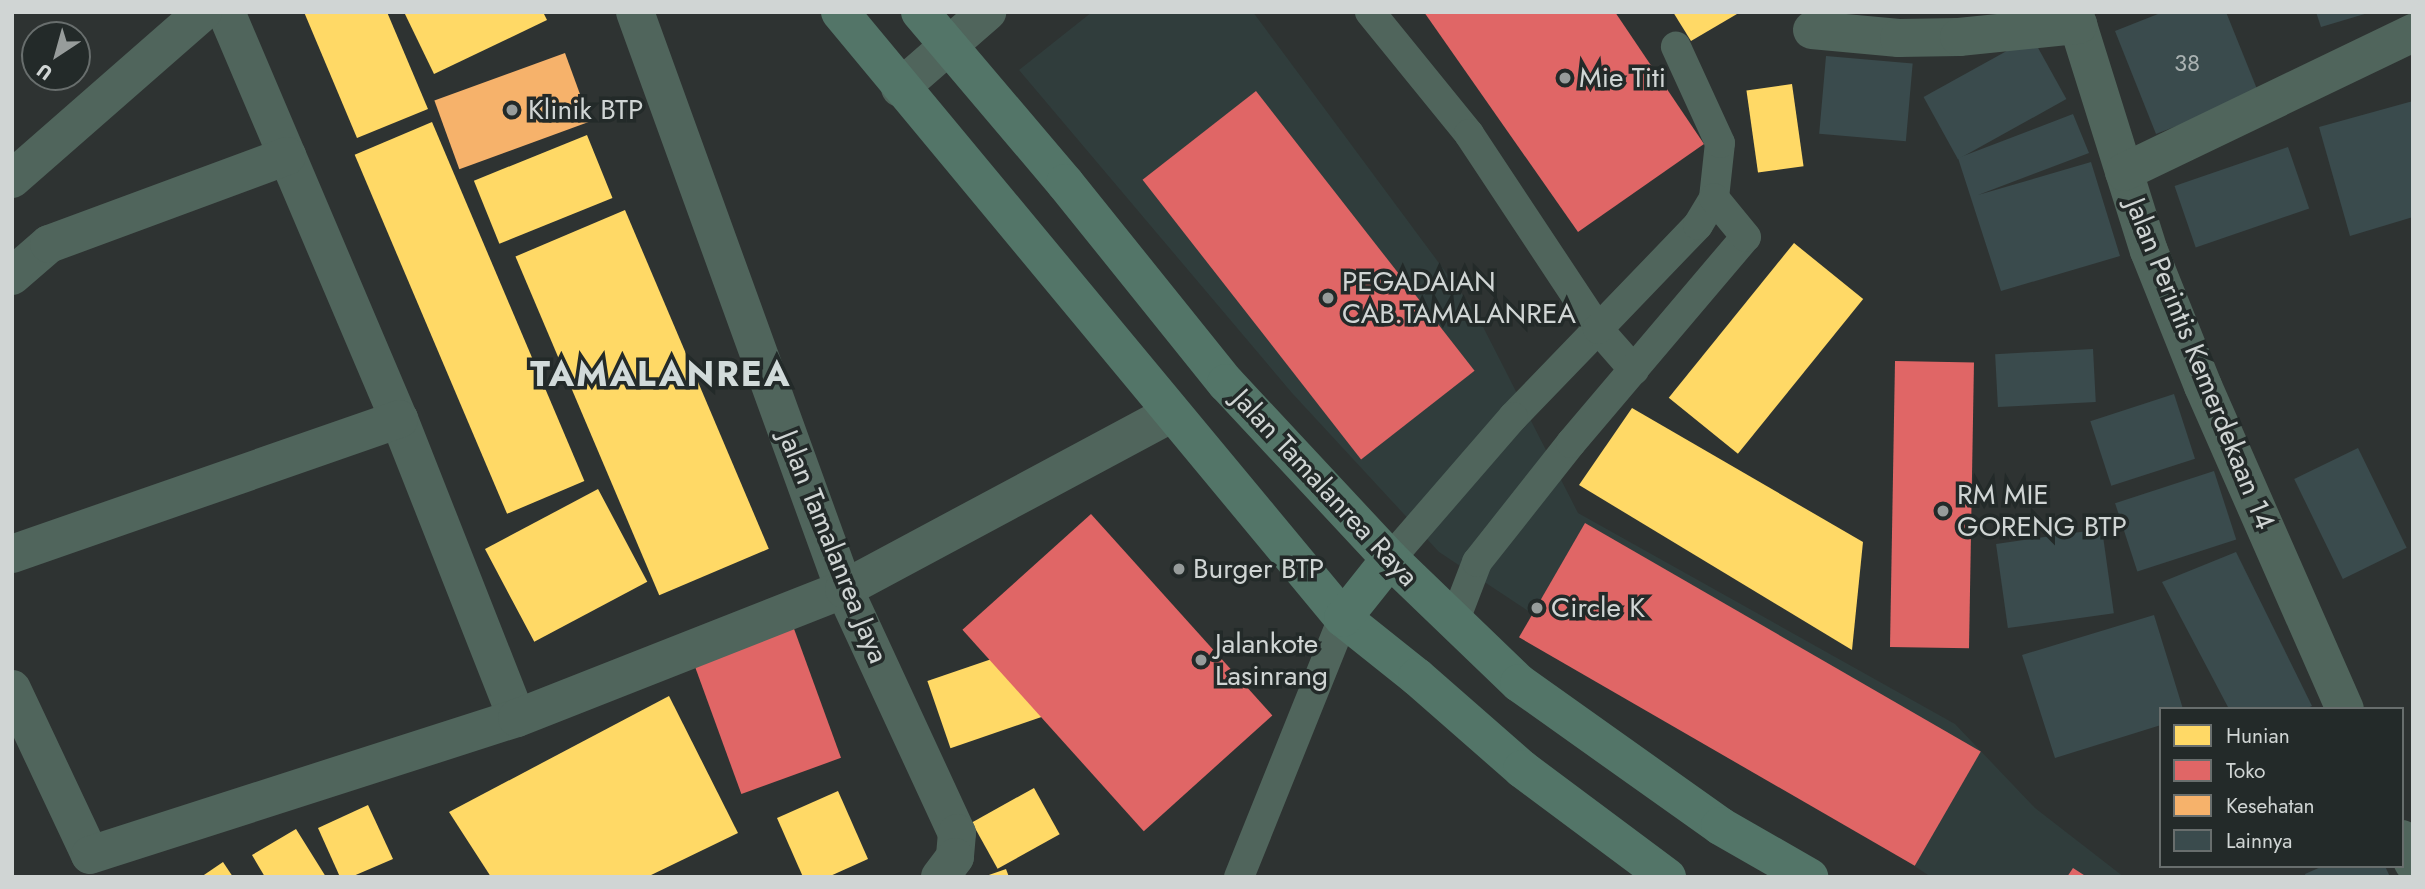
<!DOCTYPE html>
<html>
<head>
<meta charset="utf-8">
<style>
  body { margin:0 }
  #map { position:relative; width:2425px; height:889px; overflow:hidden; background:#2e3332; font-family:Jost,sans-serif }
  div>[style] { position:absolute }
  .built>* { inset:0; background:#303d3c }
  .homes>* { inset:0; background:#ffd966; transform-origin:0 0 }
  .shops>* { inset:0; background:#e06666; transform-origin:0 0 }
  .health>* { inset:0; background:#f6b26b; transform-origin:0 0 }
  .building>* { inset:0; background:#3a4b4d; transform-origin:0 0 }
  .service>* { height:30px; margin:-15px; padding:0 15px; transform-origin:15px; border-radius:15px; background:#50655c }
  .minor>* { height:38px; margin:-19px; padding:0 19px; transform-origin:19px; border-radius:19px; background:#50655c }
  .primary>* { height:38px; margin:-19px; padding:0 19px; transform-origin:19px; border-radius:19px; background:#537568 }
  .dots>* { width:19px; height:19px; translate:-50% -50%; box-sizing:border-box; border:4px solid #232a29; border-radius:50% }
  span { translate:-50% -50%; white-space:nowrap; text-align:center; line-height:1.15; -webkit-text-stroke:7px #232a29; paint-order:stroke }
  .number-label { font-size:24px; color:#aab2b2 }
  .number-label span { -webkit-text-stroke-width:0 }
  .poi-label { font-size:28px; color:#d0d5d4 }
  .left { translate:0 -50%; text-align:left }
  .street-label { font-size:28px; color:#d0d5d4 }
  .district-label { font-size:35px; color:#d2dbda; font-weight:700; letter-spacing:2px }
  .frame { position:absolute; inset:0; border:14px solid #d0d5d4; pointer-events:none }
  .legend { position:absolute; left:2159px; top:707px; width:245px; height:161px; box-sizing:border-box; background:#232a29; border:2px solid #686e6d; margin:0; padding:9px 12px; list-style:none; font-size:21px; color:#d0d5d4 }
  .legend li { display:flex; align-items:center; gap:14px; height:35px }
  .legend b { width:35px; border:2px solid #686e6d }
  .north { position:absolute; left:21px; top:21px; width:70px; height:70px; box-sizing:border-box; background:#232a29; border:2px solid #686e6d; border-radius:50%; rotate:216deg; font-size:19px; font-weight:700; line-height:28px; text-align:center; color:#d0d5d4 }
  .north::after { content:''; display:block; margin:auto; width:24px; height:32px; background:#979c9b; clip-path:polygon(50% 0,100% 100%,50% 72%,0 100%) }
</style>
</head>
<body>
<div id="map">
  <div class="built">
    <i style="clip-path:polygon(1092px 12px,1253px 12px,1476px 313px,1578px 513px,1955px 724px,2035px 808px,2124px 877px,1931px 877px,1439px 552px,1292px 393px,1019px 70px)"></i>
  </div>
  <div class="homes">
    <i style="clip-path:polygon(304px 12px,387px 12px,428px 109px,357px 138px)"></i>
    <i style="clip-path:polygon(404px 12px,543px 12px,547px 20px,434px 74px)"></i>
    <i style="clip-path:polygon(1673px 12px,1735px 12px,1737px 14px,1691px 41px)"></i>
    <i style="left:1792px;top:84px;width:83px;height:46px;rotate:82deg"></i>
    <i style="left:432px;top:122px;width:390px;height:84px;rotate:67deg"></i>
    <i style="left:587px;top:135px;width:68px;height:122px;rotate:68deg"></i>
    <i style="left:625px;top:210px;width:368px;height:119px;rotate:67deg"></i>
    <i style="left:1794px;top:243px;width:89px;height:199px;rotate:39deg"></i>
    <i style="clip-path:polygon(1632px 408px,1863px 542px,1852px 650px,1579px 485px)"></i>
    <i style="left:598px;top:489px;width:105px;height:128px;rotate:62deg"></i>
    <i style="left:1038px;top:643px;width:71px;height:117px;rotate:71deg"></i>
    <i style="clip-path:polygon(669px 696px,738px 833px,647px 877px,491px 877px,449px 812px)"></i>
    <i style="left:1034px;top:788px;width:53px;height:71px;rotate:61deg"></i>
    <i style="clip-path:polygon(838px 791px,868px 859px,828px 877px,803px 877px,777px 818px)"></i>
    <i style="clip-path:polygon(368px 805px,393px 859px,351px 877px,340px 877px,318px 828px)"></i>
    <i style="clip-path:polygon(296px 829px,326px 877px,265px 877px,252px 855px)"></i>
    <i style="clip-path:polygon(223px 862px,233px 877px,201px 877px)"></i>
    <i style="clip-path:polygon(1006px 869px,1009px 877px,986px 877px,986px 876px)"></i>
  </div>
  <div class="shops">
    <i style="clip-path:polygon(1424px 12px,1615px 12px,1704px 144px,1578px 232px)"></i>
    <i style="left:1256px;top:91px;width:355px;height:144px;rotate:52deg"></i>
    <i style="left:1895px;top:361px;width:79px;height:286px;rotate:1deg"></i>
    <i style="left:1091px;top:514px;width:271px;height:173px;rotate:48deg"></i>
    <i style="left:1585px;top:523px;width:457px;height:132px;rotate:30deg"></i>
    <i style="left:789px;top:615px;width:152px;height:106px;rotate:70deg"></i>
    <i style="clip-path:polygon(2073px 868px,2087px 877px,2067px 877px)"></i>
  </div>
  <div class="health">
    <i style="left:565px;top:53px;width:73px;height:139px;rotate:70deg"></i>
  </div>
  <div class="building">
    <i style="clip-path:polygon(2163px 12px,2226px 12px,2259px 94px,2156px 134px,2115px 31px)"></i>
    <i style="clip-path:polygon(2316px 12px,2368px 12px,2368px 13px,2321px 27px)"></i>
    <i style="left:2032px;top:37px;width:71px;height:124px;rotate:61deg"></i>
    <i style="left:1826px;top:56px;width:87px;height:78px;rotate:5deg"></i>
    <i style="clip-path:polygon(2413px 101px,2413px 217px,2350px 236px,2319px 127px)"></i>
    <i style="clip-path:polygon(2073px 114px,2089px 153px,1978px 195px,2091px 162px,2120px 256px,2001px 291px,1958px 158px)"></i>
    <i style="left:2288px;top:147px;width:65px;height:120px;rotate:71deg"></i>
    <i style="left:2093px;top:349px;width:53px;height:98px;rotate:87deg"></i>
    <i style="left:2174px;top:394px;width:68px;height:88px;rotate:72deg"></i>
    <i style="left:2358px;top:448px;width:111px;height:71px;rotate:64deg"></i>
    <i style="left:2214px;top:471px;width:72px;height:104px;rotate:72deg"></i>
    <i style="left:2102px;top:529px;width:85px;height:107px;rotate:82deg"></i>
    <i style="clip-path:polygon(2236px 552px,2312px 706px,2305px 709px,2229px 709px,2162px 582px)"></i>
    <i style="clip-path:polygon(2154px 615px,2183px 709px,2161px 709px,2161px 725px,2055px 758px,2022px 655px)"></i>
    <i style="clip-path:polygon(2323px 866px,2385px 866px,2390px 877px,2306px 877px,2305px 874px)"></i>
  </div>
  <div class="service">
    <i style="left:1370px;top:12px;width:157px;rotate:50.9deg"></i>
    <i style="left:1469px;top:134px;width:234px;rotate:56.5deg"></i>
    <i style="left:1598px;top:329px;width:122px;rotate:134deg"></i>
    <i style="left:1513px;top:417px;width:188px;rotate:130.9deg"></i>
    <i style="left:1634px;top:370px;width:55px;rotate:-131.3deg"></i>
    <i style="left:1598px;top:329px;width:144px;rotate:-46.1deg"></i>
    <i style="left:1698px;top:225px;width:31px;rotate:-59deg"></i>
    <i style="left:1714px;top:198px;width:55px;rotate:-83.8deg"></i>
    <i style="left:1720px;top:143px;width:106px;rotate:-114.6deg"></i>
    <i style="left:1454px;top:622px;width:64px;rotate:-69deg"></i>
    <i style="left:1477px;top:562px;width:152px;rotate:-51.7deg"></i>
    <i style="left:1571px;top:443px;width:270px;rotate:-49.7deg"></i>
    <i style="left:1746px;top:237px;width:50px;rotate:-129.4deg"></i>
    <i style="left:1239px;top:877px;width:279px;rotate:-68.1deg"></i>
  </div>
  <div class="minor">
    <i style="left:226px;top:12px;width:442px;rotate:67deg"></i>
    <i style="left:399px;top:419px;width:321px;rotate:68.5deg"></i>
    <i style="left:635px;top:12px;width:614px;rotate:70.09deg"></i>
    <i style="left:844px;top:589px;width:269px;rotate:65.2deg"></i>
    <i style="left:957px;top:833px;width:24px;rotate:95deg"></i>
    <i style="left:955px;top:857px;width:25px;rotate:127deg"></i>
    <i style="left:2074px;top:12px;width:250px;rotate:72.6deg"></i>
    <i style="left:2149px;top:251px;width:145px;rotate:68.2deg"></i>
    <i style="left:2203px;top:386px;width:353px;rotate:66.3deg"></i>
    <i style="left:1812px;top:30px;width:87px;rotate:5.3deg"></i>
    <i style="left:1899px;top:38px;width:60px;rotate:-1deg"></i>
    <i style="left:1959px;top:37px;width:120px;rotate:-5.8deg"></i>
    <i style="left:900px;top:88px;width:116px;rotate:-41.1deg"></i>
    <i style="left:2124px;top:172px;width:321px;rotate:-25.7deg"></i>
    <i style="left:12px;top:179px;width:254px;rotate:-41.2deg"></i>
    <i style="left:12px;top:276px;width:49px;rotate:-40.9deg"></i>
    <i style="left:49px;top:244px;width:254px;rotate:-20.3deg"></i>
    <i style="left:12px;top:554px;width:410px;rotate:-19.2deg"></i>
    <i style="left:12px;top:689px;width:183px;rotate:64.8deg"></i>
    <i style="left:90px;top:855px;width:448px;rotate:-17.8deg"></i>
    <i style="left:517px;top:718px;width:352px;rotate:-21.5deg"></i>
    <i style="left:844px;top:589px;width:372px;rotate:-28.2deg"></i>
    <i style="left:2402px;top:839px;width:26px;rotate:65deg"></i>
  </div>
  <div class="primary">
    <i style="left:840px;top:12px;width:788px;rotate:50.31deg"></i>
    <i style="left:1343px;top:618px;width:95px;rotate:38.6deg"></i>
    <i style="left:1417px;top:677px;width:140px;rotate:41.2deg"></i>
    <i style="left:1522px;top:769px;width:181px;rotate:36.7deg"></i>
    <i style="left:920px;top:12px;width:224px;rotate:49.7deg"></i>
    <i style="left:1065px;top:183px;width:257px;rotate:51.2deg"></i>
    <i style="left:1226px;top:383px;width:241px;rotate:47deg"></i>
    <i style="left:1390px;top:559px;width:179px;rotate:43.9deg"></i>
    <i style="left:1519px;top:683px;width:247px;rotate:35.4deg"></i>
    <i style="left:1720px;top:826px;width:103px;rotate:29.8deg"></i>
    <i style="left:1343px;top:618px;width:75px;rotate:-51.5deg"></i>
  </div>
  <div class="dots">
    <i style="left:1565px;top:78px;background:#979c9b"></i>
    <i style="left:512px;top:110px;background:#979c9b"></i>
    <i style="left:1328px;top:298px;background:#979c9b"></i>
    <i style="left:1943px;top:511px;background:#979c9b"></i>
    <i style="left:1179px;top:569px;background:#979c9b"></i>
    <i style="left:1537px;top:608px;background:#979c9b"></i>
    <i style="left:1201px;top:660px;background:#979c9b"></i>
  </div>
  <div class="number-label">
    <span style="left:2187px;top:63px">38</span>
  </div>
  <div class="poi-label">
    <span class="left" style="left:1579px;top:78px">Mie Titi</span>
    <span class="left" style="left:528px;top:110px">Klinik BTP</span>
    <span class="left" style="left:1342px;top:298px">PEGADAIAN<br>CAB.TAMALANREA</span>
    <span class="left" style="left:1957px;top:511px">RM MIE<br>GORENG BTP</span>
    <span class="left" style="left:1193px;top:569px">Burger BTP</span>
    <span class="left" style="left:1551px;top:608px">Circle K</span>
    <span class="left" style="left:1215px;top:660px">Jalankote<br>Lasinrang</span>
  </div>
  <div class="street-label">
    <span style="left:2200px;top:364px;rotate:68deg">Jalan Perintis Kemerdekaan 14</span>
    <span style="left:1325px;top:488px;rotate:47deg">Jalan Tamalanrea Raya</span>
    <span style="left:833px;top:547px;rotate:68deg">Jalan Tamalanrea Jaya</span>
  </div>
  <div class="district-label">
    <span style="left:661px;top:374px">TAMALANREA</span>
  </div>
  <div class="frame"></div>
  <ul class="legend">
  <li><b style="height:19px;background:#ffd966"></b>Hunian</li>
  <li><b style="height:19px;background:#e06666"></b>Toko</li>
  <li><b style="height:19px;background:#f6b26b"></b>Kesehatan</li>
  <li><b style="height:19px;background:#3a4b4d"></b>Lainnya</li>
  </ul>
  <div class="north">U</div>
</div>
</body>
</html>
